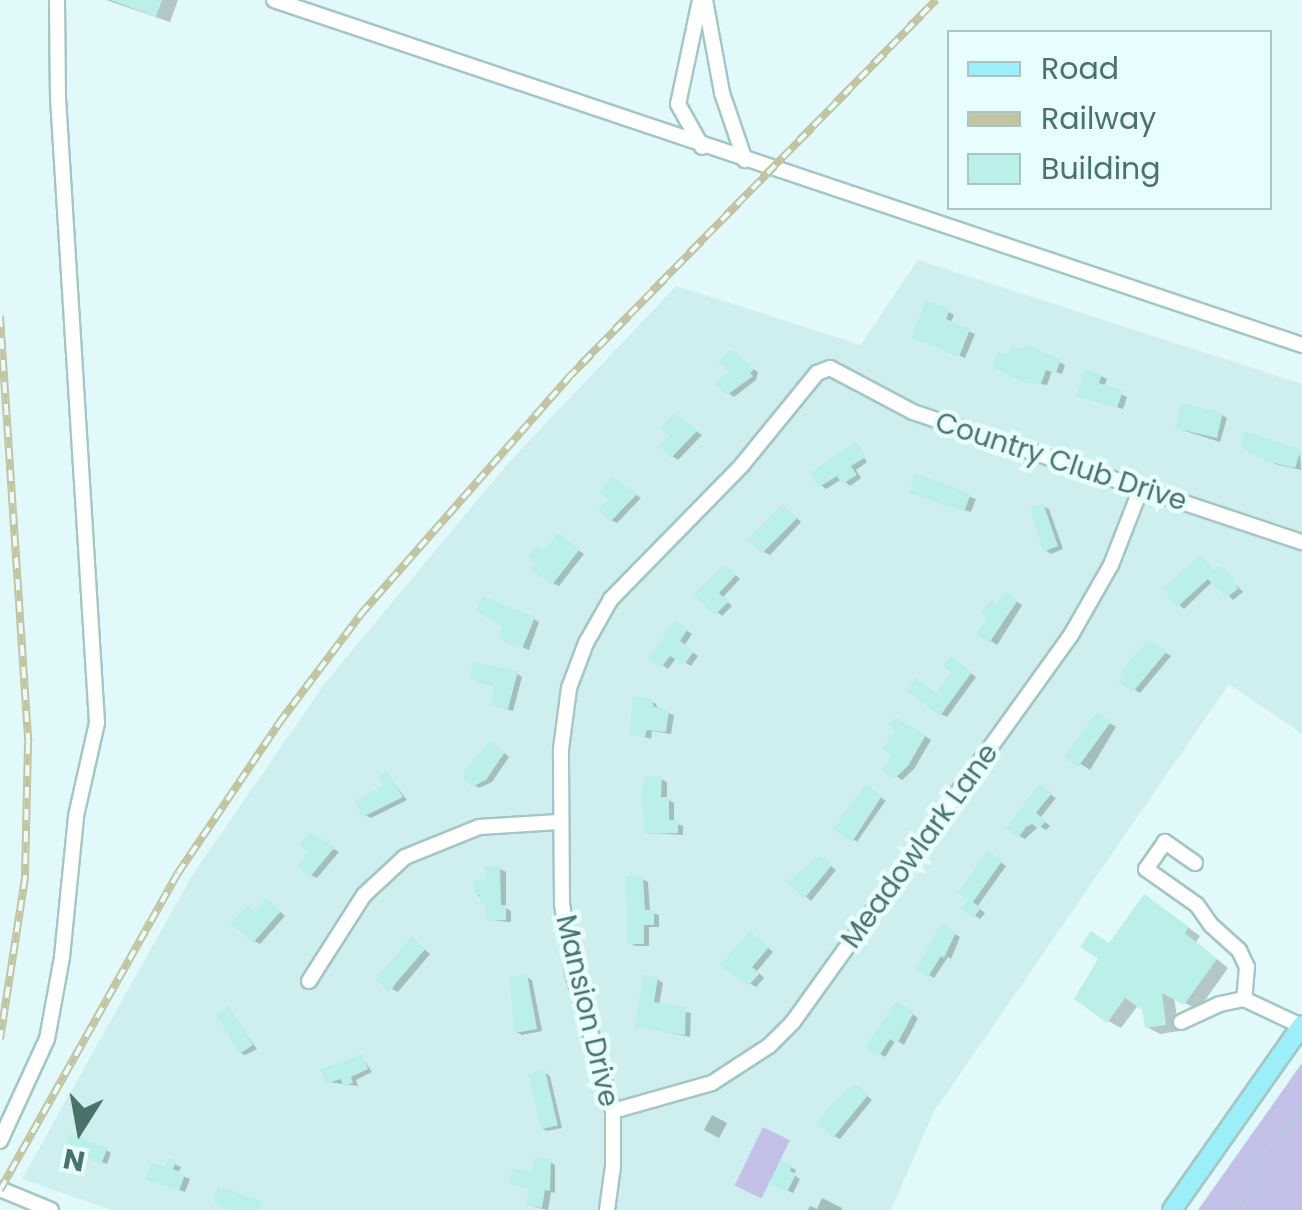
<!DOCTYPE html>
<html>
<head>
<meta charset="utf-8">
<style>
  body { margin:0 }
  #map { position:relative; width:1302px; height:1210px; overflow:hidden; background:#e2f9fb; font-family:Poppins,sans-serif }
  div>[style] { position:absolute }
  .residential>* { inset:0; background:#ceeeef }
  .green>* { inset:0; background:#c4c1e8; transform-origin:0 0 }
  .shadow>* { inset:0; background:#0003; transform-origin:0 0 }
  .building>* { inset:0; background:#baf0e9; transform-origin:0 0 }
  .path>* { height:2.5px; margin-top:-1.25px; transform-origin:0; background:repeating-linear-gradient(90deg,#9ed4cc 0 2.5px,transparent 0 10.5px) }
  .roads { filter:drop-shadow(2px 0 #a4c7c4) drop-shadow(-2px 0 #a4c7c4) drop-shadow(0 2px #a4c7c4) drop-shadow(0 -2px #a4c7c4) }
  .minor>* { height:14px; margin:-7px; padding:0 7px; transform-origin:7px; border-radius:7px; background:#fff }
  .major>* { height:18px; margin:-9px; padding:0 9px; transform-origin:9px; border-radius:9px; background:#9ceff8 }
  .rail>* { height:8px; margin-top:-4px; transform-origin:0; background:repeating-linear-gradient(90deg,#e8fdfe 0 11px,#c3c4a2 0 22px); box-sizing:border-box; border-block:2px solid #c3c4a2 }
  span { translate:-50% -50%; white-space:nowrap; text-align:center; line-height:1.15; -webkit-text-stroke:9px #e8fdfe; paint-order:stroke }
  .street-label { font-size:28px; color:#49726b }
  .legend { position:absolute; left:947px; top:30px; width:325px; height:180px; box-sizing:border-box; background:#e8fdfe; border:2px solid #a8c5c3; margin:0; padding:12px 18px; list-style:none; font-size:30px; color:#49726b }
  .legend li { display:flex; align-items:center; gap:20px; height:50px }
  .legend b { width:50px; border:2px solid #a8c5c3 }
  .north { position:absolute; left:30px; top:1080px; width:100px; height:100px; -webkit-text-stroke:8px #e8fdfe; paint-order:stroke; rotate:191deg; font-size:28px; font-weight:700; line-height:40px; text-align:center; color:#49726b }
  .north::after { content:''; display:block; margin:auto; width:35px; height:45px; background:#49726b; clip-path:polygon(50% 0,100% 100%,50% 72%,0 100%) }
</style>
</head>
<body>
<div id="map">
  <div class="residential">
    <i style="clip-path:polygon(918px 260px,1302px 384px,1302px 734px,1229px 684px,933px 1113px,891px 1210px,112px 1210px,22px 1179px,193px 874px,326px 682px,511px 460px,676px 286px,861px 345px)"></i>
  </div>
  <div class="green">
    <i style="clip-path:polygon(1302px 1063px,1302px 1210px,1198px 1210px)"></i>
    <i style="left:763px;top:1127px;width:30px;height:65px;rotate:26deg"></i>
  </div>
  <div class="shadow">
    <i style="clip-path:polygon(106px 0,178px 0,170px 22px)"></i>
    <i style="clip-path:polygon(949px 312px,954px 315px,950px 324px,975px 334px,965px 358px,919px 339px)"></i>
    <i style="clip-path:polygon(736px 357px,758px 372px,756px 380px,734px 397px,728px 393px)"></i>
    <i style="clip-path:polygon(1060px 362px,1065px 365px,1062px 374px,1052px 371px,1047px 385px,1018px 380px)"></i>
    <i style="clip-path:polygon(1101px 376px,1107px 379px,1104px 387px,1127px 397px,1123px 409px,1085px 398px)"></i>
    <i style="clip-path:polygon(1222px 415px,1227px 418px,1220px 442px,1182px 430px)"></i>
    <i style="clip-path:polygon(674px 416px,702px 435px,678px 460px,672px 456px)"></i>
    <i style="clip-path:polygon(855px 445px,867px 462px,856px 470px,861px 478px,850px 486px,842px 479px,826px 489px,821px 485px)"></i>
    <i style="clip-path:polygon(1249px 449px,1300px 452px,1301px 470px,1275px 464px)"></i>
    <i style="clip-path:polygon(916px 477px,976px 499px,971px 512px,917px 495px)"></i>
    <i style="clip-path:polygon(613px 480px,641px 498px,617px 523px,611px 520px)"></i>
    <i style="clip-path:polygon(1043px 506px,1049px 509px,1063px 549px,1051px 554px,1045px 550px)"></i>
    <i style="clip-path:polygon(789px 511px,801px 522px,770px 555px,764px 552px)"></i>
    <i style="clip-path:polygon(564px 540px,584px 554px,559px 586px,553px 583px,545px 554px)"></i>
    <i style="clip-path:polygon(731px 571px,740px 579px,723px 597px,732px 606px,722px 616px,697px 594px)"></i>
    <i style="clip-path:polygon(1215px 572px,1224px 572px,1243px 592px,1233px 600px,1213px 581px,1184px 609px,1179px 605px)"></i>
    <i style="left:1006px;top:595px;width:19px;height:47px;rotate:32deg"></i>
    <i style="clip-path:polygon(534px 619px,539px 622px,529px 650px,508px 641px)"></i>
    <i style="clip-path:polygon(675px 623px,692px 634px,684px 646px,698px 656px,691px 666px,677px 657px,668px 669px,652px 658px)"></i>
    <i style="clip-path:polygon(1149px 643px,1171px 656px,1140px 693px,1121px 681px)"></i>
    <i style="clip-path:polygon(956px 663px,976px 677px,947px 717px,941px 714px,937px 696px,955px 671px)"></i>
    <i style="clip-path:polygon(517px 674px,522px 677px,513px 711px,500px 707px,497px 686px,477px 681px)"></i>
    <i style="clip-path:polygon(635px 699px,655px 703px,659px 710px,674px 715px,671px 734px,652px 731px,651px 739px,632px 733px)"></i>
    <i style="left:1098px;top:716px;width:21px;height:50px;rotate:31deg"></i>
    <i style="clip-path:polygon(913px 728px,931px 740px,914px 769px,902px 780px,886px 769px,896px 755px,898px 730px)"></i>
    <i style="clip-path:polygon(496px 746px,509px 757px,492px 782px,479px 788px,473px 784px)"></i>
    <i style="clip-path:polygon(387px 774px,407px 800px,371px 818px,365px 815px,386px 786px)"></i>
    <i style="clip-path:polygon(661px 779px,667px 782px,667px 799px,674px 803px,674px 823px,683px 826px,683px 835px,647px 833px)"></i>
    <i style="left:866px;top:787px;width:24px;height:50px;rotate:35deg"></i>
    <i style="clip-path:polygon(1045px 791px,1056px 798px,1040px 818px,1050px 826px,1046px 830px,1039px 826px,1025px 839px,1019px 836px)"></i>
    <i style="clip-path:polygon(310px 835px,339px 852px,317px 878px,311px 875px)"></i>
    <i style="clip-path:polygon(988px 854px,1006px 866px,977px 907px,985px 913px,980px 919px,965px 909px)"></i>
    <i style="clip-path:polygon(826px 862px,836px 870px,811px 901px,790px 882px)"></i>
    <i style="clip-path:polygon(500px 869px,506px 872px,506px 908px,511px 911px,511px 922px,488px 920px,488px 905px,477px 894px)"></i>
    <i style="clip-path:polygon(642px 879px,648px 882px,650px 912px,659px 915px,659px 927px,649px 927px,649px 946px,635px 946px,629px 942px)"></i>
    <i style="clip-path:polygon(273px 905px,285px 916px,260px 944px,254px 941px,257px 914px)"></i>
    <i style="clip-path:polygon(1157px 905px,1200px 936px,1196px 942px,1228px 968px,1198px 1010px,1174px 997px,1179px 1031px,1160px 1034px,1147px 1027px,1144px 1008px,1139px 1004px,1121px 1028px,1108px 1021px,1110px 946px)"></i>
    <i style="clip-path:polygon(943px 927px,960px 937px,951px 959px,948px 957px,934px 978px,918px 969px)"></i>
    <i style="clip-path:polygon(756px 937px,773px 952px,757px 971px,764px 978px,756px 987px,722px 965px)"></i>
    <i style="clip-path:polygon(418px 944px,430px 954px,398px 992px,392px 989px)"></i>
    <i style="clip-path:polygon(526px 977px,532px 980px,542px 1031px,522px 1035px,516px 1032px)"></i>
    <i style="clip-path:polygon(657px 979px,663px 983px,659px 1006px,691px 1013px,690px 1037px,638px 1026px)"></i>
    <i style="clip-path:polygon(897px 1004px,918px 1018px,904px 1045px,896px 1040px,885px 1057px,869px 1047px)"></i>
    <i style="clip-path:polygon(228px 1009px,257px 1049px,245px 1055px,239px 1052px)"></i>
    <i style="clip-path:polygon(362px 1057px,372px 1072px,356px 1080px,358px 1086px,328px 1082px)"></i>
    <i style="clip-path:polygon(544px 1072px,550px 1076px,562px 1128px,547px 1131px,541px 1128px)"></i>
    <i style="clip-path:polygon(862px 1091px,872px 1100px,840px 1139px,834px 1136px)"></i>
    <i style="left:712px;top:1115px;width:17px;height:17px;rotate:28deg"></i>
    <i style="clip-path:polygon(106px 1150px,111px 1153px,107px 1164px,74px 1152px)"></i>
    <i style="clip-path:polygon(170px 1162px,181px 1167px,178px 1174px,190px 1179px,185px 1192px,154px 1181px)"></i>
    <i style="clip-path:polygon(550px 1162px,555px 1165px,555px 1193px,551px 1192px,548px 1210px,535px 1207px,529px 1204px,532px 1189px,512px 1183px)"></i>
    <i style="clip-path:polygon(783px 1163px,796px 1170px,794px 1175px,800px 1179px,793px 1193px,772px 1183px)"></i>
    <i style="clip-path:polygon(822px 1198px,842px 1208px,842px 1210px,808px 1210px,810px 1206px,817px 1209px)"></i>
  </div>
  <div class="building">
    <i style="clip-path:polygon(111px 0,162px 0,156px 17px)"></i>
    <i style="clip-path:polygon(926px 300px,950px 309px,946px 319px,970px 329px,959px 357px,911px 337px)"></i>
    <i style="clip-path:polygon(1025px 345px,1061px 359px,1056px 373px,1046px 370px,1041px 384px,1022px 382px,992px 367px,998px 351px,1009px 355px,1012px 346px,1023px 350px)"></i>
    <i style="clip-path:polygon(730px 350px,755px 368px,750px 373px,753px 376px,727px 395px,715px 384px,728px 371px,718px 362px)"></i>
    <i style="clip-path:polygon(1086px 369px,1102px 374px,1099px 383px,1123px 391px,1117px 408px,1076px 396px)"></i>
    <i style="left:1181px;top:403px;width:43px;height:26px;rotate:13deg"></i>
    <i style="clip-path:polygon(674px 413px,698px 430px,671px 458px,659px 446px,669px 436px,660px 428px)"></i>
    <i style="clip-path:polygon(1245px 431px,1301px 450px,1295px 468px,1266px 461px,1240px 447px)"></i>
    <i style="clip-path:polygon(856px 441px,866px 457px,851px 466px,857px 475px,842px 484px,837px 476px,819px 487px,810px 473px)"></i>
    <i style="left:915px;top:474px;width:59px;height:20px;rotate:19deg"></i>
    <i style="clip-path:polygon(613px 477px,637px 494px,610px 522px,598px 510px,608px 499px,599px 491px)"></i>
    <i style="clip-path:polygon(1043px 503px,1058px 546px,1043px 552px,1030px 508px)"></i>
    <i style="left:783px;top:504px;width:20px;height:50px;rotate:45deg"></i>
    <i style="clip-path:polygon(558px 533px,580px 549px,552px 585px,530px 569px,536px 562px,528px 557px,536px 546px,544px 551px)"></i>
    <i style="clip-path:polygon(1200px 555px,1214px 570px,1218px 566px,1232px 576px,1238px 589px,1226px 598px,1208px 579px,1177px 607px,1163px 589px)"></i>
    <i style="clip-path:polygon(725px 564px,736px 575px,719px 593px,728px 602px,715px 615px,693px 594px)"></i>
    <i style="clip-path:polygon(1005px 591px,1018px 600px,989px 643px,976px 634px,987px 618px,981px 613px,990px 600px,996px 605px)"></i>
    <i style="clip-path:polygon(482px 596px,535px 617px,522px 649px,499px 639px,502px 626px,476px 611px)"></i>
    <i style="clip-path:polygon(675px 620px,688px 629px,680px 641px,694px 651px,684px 665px,670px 656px,661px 668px,648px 659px)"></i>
    <i style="clip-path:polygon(1149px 640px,1167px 651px,1133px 692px,1118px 682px,1131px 658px)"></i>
    <i style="clip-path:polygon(950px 656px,972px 672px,940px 716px,907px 691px,915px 678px,936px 693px,951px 672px,943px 666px)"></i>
    <i style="clip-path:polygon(473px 662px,518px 671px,508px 709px,491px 705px,494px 685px,469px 679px)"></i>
    <i style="clip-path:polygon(633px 696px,651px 699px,654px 707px,669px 710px,666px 732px,647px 730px,645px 737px,630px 735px)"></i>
    <i style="left:1097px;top:712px;width:17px;height:56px;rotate:36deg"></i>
    <i style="clip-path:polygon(896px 718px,926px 735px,908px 766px,894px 779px,882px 770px,892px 756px,882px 749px,895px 731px,889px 723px)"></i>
    <i style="clip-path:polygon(490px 740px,505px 752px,486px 780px,472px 787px,464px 780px,464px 772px)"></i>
    <i style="clip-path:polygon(387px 771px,403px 797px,363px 817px,354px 802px,383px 785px,378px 776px)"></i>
    <i style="clip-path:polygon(646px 776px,662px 776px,661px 797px,669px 797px,669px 820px,678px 820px,678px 833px,645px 834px,641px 794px)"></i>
    <i style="clip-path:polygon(866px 784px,882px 796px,852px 842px,833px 829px)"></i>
    <i style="clip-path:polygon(1039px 784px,1052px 793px,1036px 813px,1046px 821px,1039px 829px,1032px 824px,1026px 827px,1018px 838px,1006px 828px)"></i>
    <i style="clip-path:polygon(309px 832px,335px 847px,310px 877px,297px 866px,308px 853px,299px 845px)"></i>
    <i style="clip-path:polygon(988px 850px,1002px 861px,973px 902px,981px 908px,973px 918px,961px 909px,968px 900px,958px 893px)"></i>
    <i style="clip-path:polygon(820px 855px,832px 865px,804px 899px,787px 882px)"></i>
    <i style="clip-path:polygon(500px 866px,501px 905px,506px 905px,506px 920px,486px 921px,485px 904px,480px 904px,480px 895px,475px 895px,474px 880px,486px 880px,485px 867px)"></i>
    <i style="clip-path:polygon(626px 876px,643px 876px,645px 910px,654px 910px,654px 925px,644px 925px,644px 944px,627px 944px)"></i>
    <i style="clip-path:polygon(1144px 894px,1189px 927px,1185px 933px,1217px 959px,1184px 1005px,1162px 993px,1166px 1025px,1145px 1028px,1142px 1010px,1125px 998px,1107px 1023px,1074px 999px,1098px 959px,1080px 947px,1091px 931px,1109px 943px)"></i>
    <i style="clip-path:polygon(267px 898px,281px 911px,253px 943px,230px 923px,248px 905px,255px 912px)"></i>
    <i style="clip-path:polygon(942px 923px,956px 932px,944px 958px,941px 956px,928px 977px,915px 969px)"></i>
    <i style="clip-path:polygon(750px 931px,769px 947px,752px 967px,760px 973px,749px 985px,719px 966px)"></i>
    <i style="left:412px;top:937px;width:18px;height:56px;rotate:41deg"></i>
    <i style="clip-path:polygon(527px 974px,537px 1029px,514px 1033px,510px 977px)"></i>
    <i style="clip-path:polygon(643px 975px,658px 977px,654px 1002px,686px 1007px,685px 1035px,635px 1028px)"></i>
    <i style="clip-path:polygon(896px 1001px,914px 1012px,897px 1044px,890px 1039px,879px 1056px,865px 1048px)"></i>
    <i style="left:229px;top:1006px;width:46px;height:16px;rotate:58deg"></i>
    <i style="clip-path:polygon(362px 1054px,368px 1069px,351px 1077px,353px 1083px,343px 1086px,341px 1079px,326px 1084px,320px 1069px)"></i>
    <i style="left:545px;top:1070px;width:57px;height:17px;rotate:77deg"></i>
    <i style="clip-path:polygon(856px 1084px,868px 1095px,833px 1138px,817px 1123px,832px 1103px)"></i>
    <i style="left:71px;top:1134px;width:39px;height:17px;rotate:21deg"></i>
    <i style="clip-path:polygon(534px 1157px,551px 1159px,550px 1191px,545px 1190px,542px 1208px,526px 1205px,529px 1188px,509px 1184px,512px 1168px,532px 1172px)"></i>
    <i style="clip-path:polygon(169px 1158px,176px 1161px,173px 1169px,185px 1174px,179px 1191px,145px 1179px,152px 1162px,165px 1167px)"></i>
    <i style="clip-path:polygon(782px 1160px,792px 1165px,790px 1171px,796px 1174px,787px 1192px,768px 1184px)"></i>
    <i style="clip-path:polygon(218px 1186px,262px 1201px,259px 1210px,227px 1210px,213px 1201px)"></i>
  </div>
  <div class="path">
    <i style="left:1236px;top:1210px;width:27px;rotate:-51deg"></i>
    <i style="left:1253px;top:1189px;width:38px;rotate:-87deg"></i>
    <i style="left:1255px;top:1151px;width:37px;rotate:-34deg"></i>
    <i style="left:1286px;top:1130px;width:26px;rotate:-51deg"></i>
  </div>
  <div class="roads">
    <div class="minor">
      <i style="left:274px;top:0;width:1084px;rotate:18.55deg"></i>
      <i style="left:700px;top:0;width:106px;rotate:101.9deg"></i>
      <i style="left:678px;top:104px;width:49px;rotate:60.8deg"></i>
      <i style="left:705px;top:0;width:95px;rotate:79.6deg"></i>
      <i style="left:722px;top:93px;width:71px;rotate:71.1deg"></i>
      <i style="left:1195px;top:863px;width:37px;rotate:-145deg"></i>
      <i style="left:1165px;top:842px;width:33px;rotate:125deg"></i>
      <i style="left:1146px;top:869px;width:62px;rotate:35.2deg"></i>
      <i style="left:1197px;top:905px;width:24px;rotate:55deg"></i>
      <i style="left:1211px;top:925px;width:38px;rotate:42deg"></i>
      <i style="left:1239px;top:950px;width:19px;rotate:65deg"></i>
      <i style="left:1247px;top:967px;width:32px;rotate:95deg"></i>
      <i style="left:309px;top:981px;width:102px;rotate:-57.4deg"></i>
      <i style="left:364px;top:895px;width:56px;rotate:-42.8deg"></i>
      <i style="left:405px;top:857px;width:80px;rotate:-22.1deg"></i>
      <i style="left:479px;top:827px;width:80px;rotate:-3.6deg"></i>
      <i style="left:1181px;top:1022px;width:43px;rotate:-24.8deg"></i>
      <i style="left:1220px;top:1004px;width:25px;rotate:-12deg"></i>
      <i style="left:1244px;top:999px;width:63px;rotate:25.3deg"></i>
      <i style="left:613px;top:1111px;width:103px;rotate:-15.8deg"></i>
      <i style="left:712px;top:1083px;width:68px;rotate:-33deg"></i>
      <i style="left:769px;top:1046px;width:34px;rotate:-45deg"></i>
      <i style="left:793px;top:1022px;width:477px;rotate:-54.3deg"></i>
      <i style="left:1071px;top:635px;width:81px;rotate:-60.3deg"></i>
      <i style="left:1111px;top:565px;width:83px;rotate:-68.7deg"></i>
      <i style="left:0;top:1141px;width:112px;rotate:-65.3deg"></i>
      <i style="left:47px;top:1039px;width:83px;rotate:-79.6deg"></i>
      <i style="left:62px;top:957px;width:142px;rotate:-84.3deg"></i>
      <i style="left:76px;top:816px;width:95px;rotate:-77.3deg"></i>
      <i style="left:97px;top:723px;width:626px;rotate:-93.57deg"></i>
      <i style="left:58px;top:98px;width:98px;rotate:-90.6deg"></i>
      <i style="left:0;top:1189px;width:55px;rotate:22.4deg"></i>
      <i style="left:607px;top:1210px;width:44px;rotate:-82.2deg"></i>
      <i style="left:613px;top:1166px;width:55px;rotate:-90deg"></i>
      <i style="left:613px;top:1111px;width:145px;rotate:-106.1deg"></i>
      <i style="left:573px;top:972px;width:69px;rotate:-99.2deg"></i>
      <i style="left:562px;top:904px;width:155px;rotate:-90.4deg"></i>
      <i style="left:561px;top:749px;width:62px;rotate:-82.5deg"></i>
      <i style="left:569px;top:688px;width:48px;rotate:-69.3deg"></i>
      <i style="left:586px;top:643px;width:51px;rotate:-60.4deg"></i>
      <i style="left:611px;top:599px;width:187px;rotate:-45.6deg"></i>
      <i style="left:742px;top:465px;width:119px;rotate:-50.8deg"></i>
      <i style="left:817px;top:373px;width:14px;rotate:-21deg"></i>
      <i style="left:830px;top:368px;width:94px;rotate:27.9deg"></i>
      <i style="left:913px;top:412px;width:410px;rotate:18.5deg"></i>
    </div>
    <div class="major">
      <i style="left:1172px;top:1210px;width:226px;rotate:-54.9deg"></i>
    </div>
  </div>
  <div class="rail">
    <i style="left:0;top:316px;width:428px;rotate:86.2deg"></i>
    <i style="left:28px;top:743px;width:135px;rotate:91.3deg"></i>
    <i style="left:25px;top:878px;width:163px;rotate:98.8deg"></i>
    <i style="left:0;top:1190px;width:364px;rotate:-60.7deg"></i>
    <i style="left:178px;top:873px;width:181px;rotate:-56deg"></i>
    <i style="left:279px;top:723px;width:136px;rotate:-53deg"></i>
    <i style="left:361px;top:614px;width:314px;rotate:-48.7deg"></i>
    <i style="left:568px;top:378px;width:528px;rotate:-45.77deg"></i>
  </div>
  <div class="street-label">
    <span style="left:1061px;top:462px;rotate:18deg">Country Club Drive</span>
    <span style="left:920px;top:846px;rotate:-54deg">Meadowlark Lane</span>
    <span style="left:587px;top:1011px;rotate:77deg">Mansion Drive</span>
  </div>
  <ul class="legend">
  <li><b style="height:12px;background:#9ceff8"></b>Road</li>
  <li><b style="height:12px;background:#c3c4a2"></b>Railway</li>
  <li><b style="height:28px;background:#baf0e9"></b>Building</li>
  </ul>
  <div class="north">N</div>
</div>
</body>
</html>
